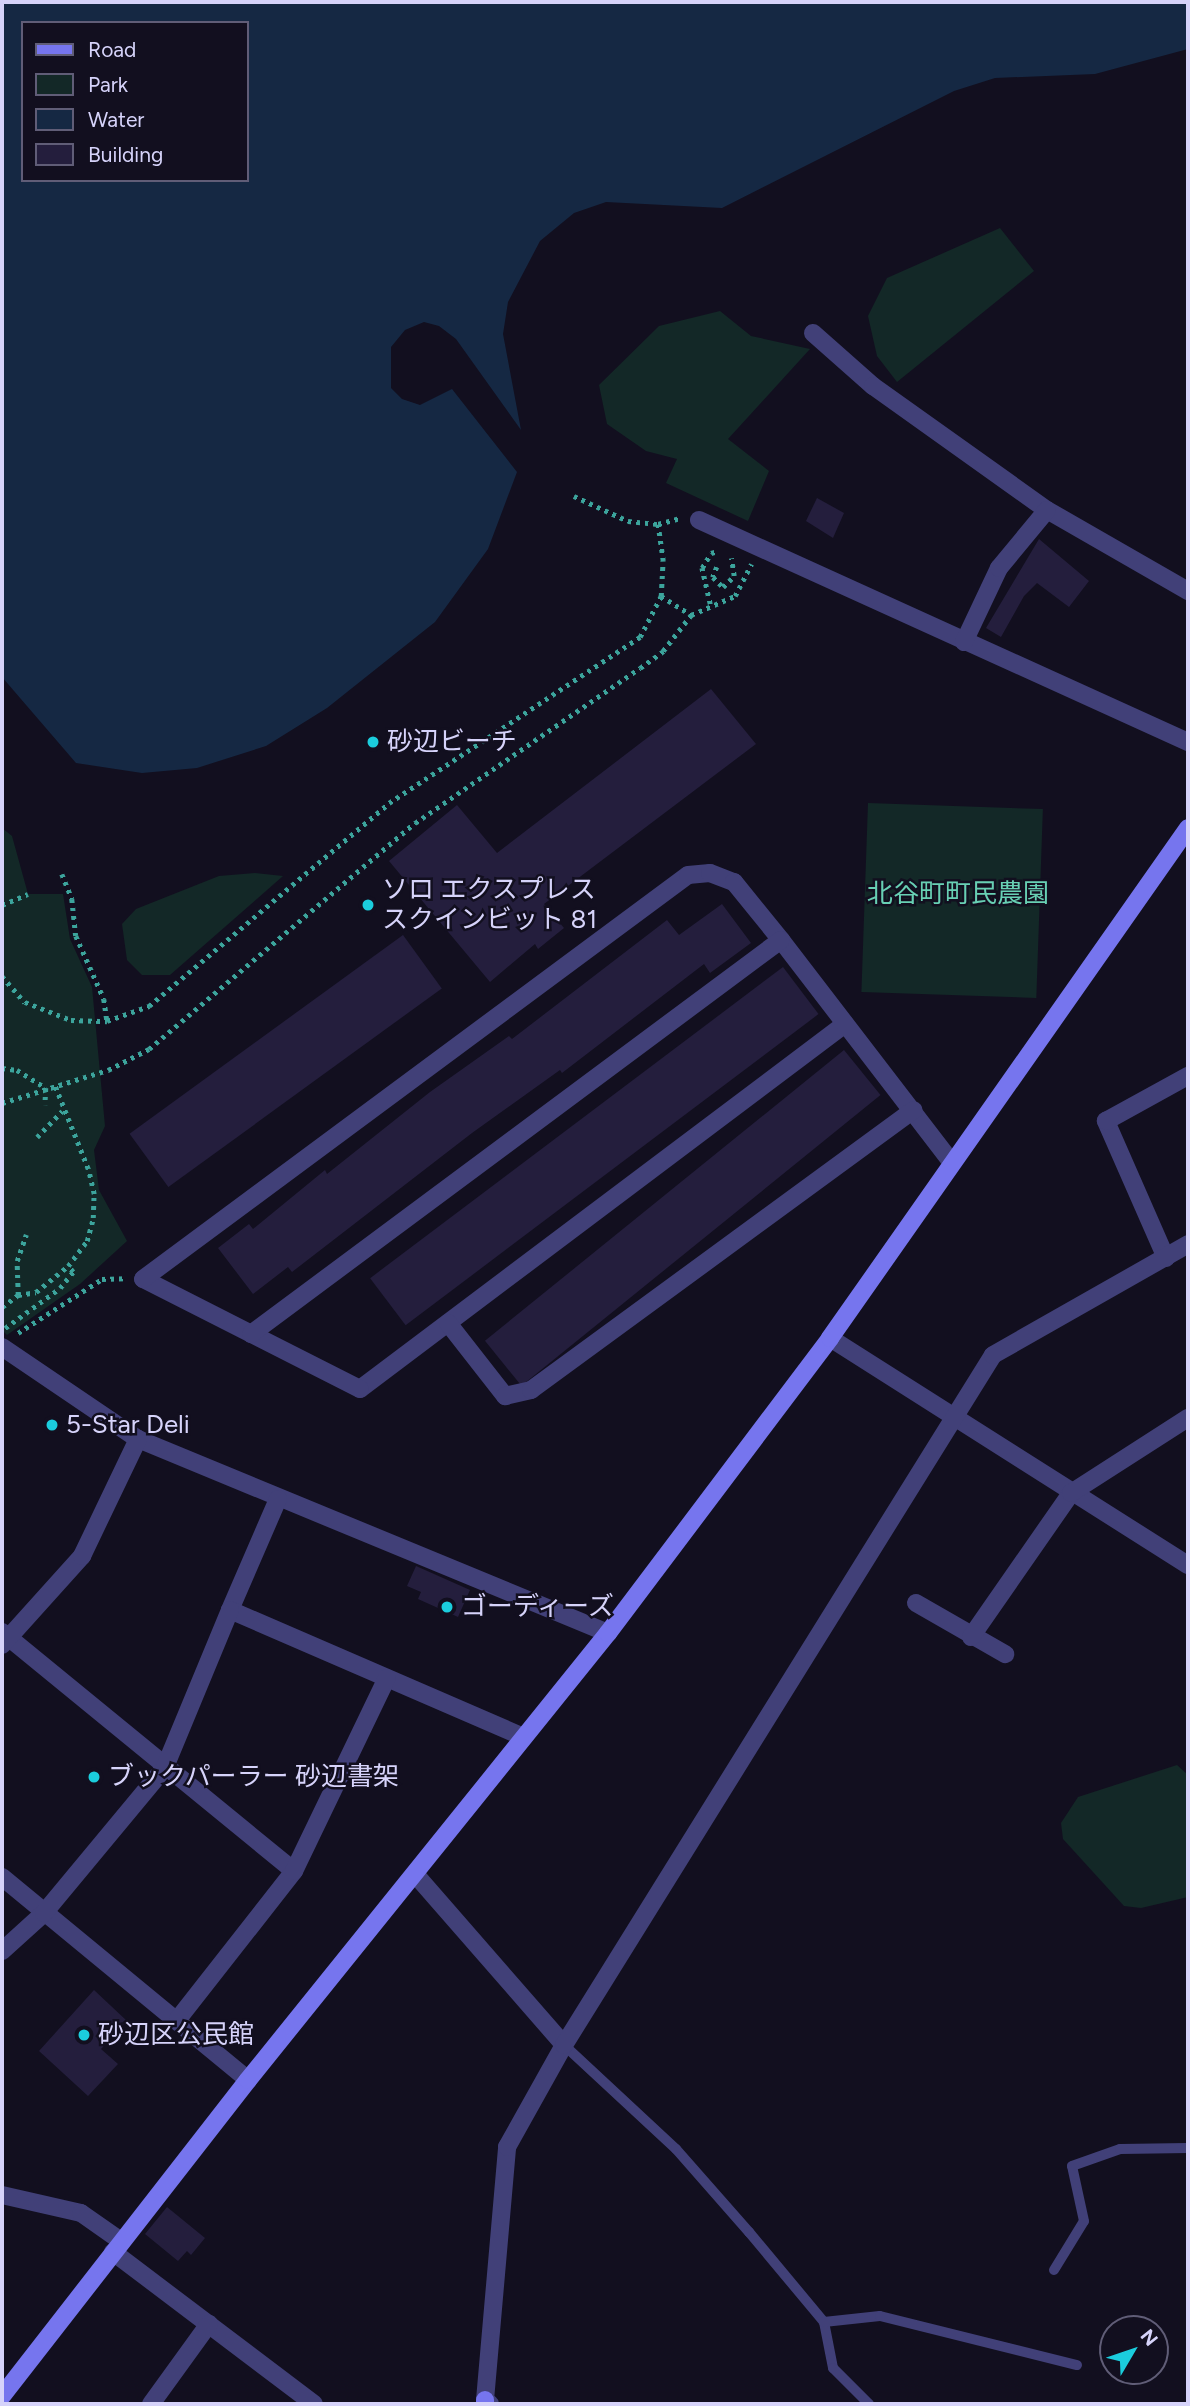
<!DOCTYPE html>
<html>
<head>
<meta charset="utf-8">
<style>
  body { margin:0 }
  #map { position:relative; width:1190px; height:2406px; overflow:hidden; background:#120f1f; font-family:Figtree,"Noto Sans JP",sans-serif }
  div>[style] { position:absolute }
  .green>* { inset:0; background:#132827; transform-origin:0 0 }
  .water>* { inset:0; background:#152843 }
  .building>* { inset:0; background:#241e3d; transform-origin:0 0 }
  .path>* { height:4.5px; margin-top:-2.25px; transform-origin:0; background:repeating-linear-gradient(90deg,#3ca49c 0 3.5px,transparent 0 8.5px) }
  .lane>* { height:10px; margin:-5px; padding:0 5px; transform-origin:5px; border-radius:5px; background:#414078 }
  .street>* { height:18px; margin:-9px; padding:0 9px; transform-origin:9px; border-radius:9px; background:#414078 }
  .secondary>* { height:18px; margin:-9px; padding:0 9px; transform-origin:9px; border-radius:9px; background:#7675ee }
  .dots>* { width:19px; height:19px; translate:-50% -50%; box-sizing:border-box; border:4px solid #120f1f; border-radius:50% }
  span { translate:-50% -50%; white-space:nowrap; text-align:center; line-height:1.15; -webkit-text-stroke:5px #120f1f; paint-order:stroke }
  .poi-label { font-size:26px; color:#d6d3fa }
  .left { translate:0 -50%; text-align:left }
  .park-label { font-size:26px; color:#68d0b4 }
  .frame { position:absolute; inset:0; border:4px solid #d6d3fa; pointer-events:none }
  .legend { position:absolute; left:21px; top:21px; width:228px; height:161px; box-sizing:border-box; background:#120f1f; border:2px solid #605d77; margin:0; padding:9px 12px; list-style:none; font-size:21px; color:#d6d3fa }
  .legend li { display:flex; align-items:center; gap:14px; height:35px }
  .legend b { width:35px; border:2px solid #605d77 }
  .north { position:absolute; left:1099px; top:2315px; width:70px; height:70px; box-sizing:border-box; background:#120f1f; border:2px solid #605d77; border-radius:50%; rotate:51deg; font-size:19px; font-weight:700; line-height:28px; text-align:center; color:#d6d3fa }
  .north::after { content:''; display:block; margin:auto; width:24px; height:32px; background:#1bcddd; clip-path:polygon(50% 0,100% 100%,50% 72%,0 100%) }
</style>
</head>
<body>
<div id="map">
  <div class="green">
    <i style="clip-path:polygon(1000px 228px,1034px 271px,897px 382px,877px 356px,868px 316px,887px 278px)"></i>
    <i style="clip-path:polygon(720px 311px,751px 336px,810px 349px,728px 439px,769px 471px,748px 521px,666px 483px,677px 459px,646px 451px,607px 424px,599px 385px,659px 326px)"></i>
    <i style="left:868px;top:803px;width:175px;height:189px;rotate:2deg"></i>
    <i style="clip-path:polygon(2px 828px,12px 836px,28px 894px,63px 894px,70px 939px,92px 987px,105px 1126px,94px 1150px,99px 1190px,127px 1241px,80px 1284px,7px 1335px,2px 1330px)"></i>
    <i style="clip-path:polygon(255px 873px,283px 876px,170px 975px,142px 975px,127px 960px,122px 924px,136px 909px,219px 876px)"></i>
    <i style="clip-path:polygon(1177px 1765px,1188px 1775px,1188px 1897px,1141px 1908px,1124px 1906px,1063px 1839px,1061px 1823px,1078px 1797px)"></i>
  </div>
  <div class="water">
    <i style="clip-path:polygon(evenodd,2px 2px,1188px 2px,1188px 49px,1095px 74px,995px 78px,954px 91px,722px 208px,606px 202px,574px 213px,540px 241px,508px 302px,503px 334px,521px 430px,456px 339px,439px 326px,424px 322px,405px 330px,391px 347px,391px 388px,402px 399px,420px 405px,452px 389px,517px 472px,488px 549px,435px 622px,327px 708px,266px 746px,197px 768px,142px 773px,76px 763px,2px 677px,2px 2px,23px 23px,247px 23px,247px 180px,23px 180px,23px 23px)"></i>
  </div>
  <div class="building">
    <i style="clip-path:polygon(817px 498px,844px 513px,833px 538px,806px 521px)"></i>
    <i style="clip-path:polygon(1039px 539px,1089px 581px,1069px 607px,1037px 583px,1024px 596px,1001px 637px,986px 628px)"></i>
    <i style="clip-path:polygon(711px 689px,756px 744px,544px 904px,564px 928px,538px 949px,535px 944px,490px 982px,389px 861px,457px 805px,497px 853px)"></i>
    <i style="clip-path:polygon(722px 904px,751px 943px,710px 973px,704px 964px,562px 1073px,560px 1070px,472px 1133px,292px 1272px,288px 1267px,253px 1294px,218px 1248px,249px 1224px,253px 1229px,325px 1170px,327px 1174px,430px 1092px,509px 1036px,512px 1039px,667px 920px,679px 935px)"></i>
    <i style="left:403px;top:935px;width:66px;height:338px;rotate:54deg"></i>
    <i style="left:783px;top:967px;width:59px;height:517px;rotate:53deg"></i>
    <i style="left:844px;top:1050px;width:58px;height:462px;rotate:51deg"></i>
    <i style="clip-path:polygon(416px 1566px,470px 1590px,458px 1617px,418px 1599px,421px 1592px,407px 1586px)"></i>
    <i style="clip-path:polygon(94px 1990px,127px 2021px,101px 2049px,118px 2064px,88px 2096px,39px 2051px)"></i>
    <i style="clip-path:polygon(167px 2207px,205px 2238px,191px 2255px,187px 2251px,178px 2261px,145px 2234px)"></i>
  </div>
  <div class="path">
    <i style="left:574px;top:496px;width:60px;rotate:24.8deg"></i>
    <i style="left:628px;top:521px;width:30px;rotate:6deg"></i>
    <i style="left:717px;top:567px;width:11px;rotate:112deg"></i>
    <i style="left:713px;top:577px;width:14px;rotate:45deg"></i>
    <i style="left:723px;top:587px;width:16px;rotate:-45deg"></i>
    <i style="left:734px;top:576px;width:18px;rotate:-99deg"></i>
    <i style="left:661px;top:596px;width:36px;rotate:32deg"></i>
    <i style="left:710px;top:604px;width:37px;rotate:-103deg"></i>
    <i style="left:702px;top:568px;width:17px;rotate:-59deg"></i>
    <i style="left:711px;top:553px;width:7px;rotate:-16deg"></i>
    <i style="left:62px;top:874px;width:27px;rotate:68deg"></i>
    <i style="left:72px;top:899px;width:37px;rotate:84deg"></i>
    <i style="left:76px;top:936px;width:69px;rotate:66deg"></i>
    <i style="left:104px;top:999px;width:22px;rotate:82deg"></i>
    <i style="left:2px;top:905px;width:28px;rotate:-23deg"></i>
    <i style="left:2px;top:976px;width:35px;rotate:49deg"></i>
    <i style="left:25px;top:1002px;width:49px;rotate:21.4deg"></i>
    <i style="left:71px;top:1020px;width:36px;rotate:2deg"></i>
    <i style="left:107px;top:1021px;width:45px;rotate:-19.7deg"></i>
    <i style="left:149px;top:1006px;width:314px;rotate:-40.2deg"></i>
    <i style="left:389px;top:803px;width:301px;rotate:-33.5deg"></i>
    <i style="left:640px;top:637px;width:46px;rotate:-62.9deg"></i>
    <i style="left:661px;top:596px;width:35px;rotate:-87deg"></i>
    <i style="left:663px;top:561px;width:37px;rotate:-98deg"></i>
    <i style="left:658px;top:524px;width:24px;rotate:-15deg"></i>
    <i style="left:2px;top:1068px;width:15px;rotate:8deg"></i>
    <i style="left:17px;top:1070px;width:34px;rotate:32deg"></i>
    <i style="left:46px;top:1088px;width:17px;rotate:93deg"></i>
    <i style="left:2px;top:1103px;width:111px;rotate:-17.3deg"></i>
    <i style="left:108px;top:1070px;width:46px;rotate:-27.1deg"></i>
    <i style="left:149px;top:1049px;width:349px;rotate:-40.4deg"></i>
    <i style="left:415px;top:823px;width:273px;rotate:-34.6deg"></i>
    <i style="left:640px;top:668px;width:29px;rotate:-36deg"></i>
    <i style="left:663px;top:651px;width:46px;rotate:-52.1deg"></i>
    <i style="left:691px;top:615px;width:48px;rotate:-23.4deg"></i>
    <i style="left:735px;top:596px;width:36px;rotate:-63deg"></i>
    <i style="left:37px;top:1137px;width:36px;rotate:-46deg"></i>
    <i style="left:18px;top:1295px;width:34px;rotate:-92deg"></i>
    <i style="left:17px;top:1261px;width:28px;rotate:-71deg"></i>
    <i style="left:2px;top:1307px;width:20px;rotate:-37deg"></i>
    <i style="left:18px;top:1295px;width:18px;rotate:-9deg"></i>
    <i style="left:36px;top:1292px;width:41px;rotate:-39.1deg"></i>
    <i style="left:68px;top:1266px;width:31px;rotate:-53deg"></i>
    <i style="left:87px;top:1241px;width:24px;rotate:-75deg"></i>
    <i style="left:93px;top:1218px;width:24px;rotate:-88deg"></i>
    <i style="left:94px;top:1194px;width:26px;rotate:-103deg"></i>
    <i style="left:88px;top:1169px;width:89px;rotate:-111.7deg"></i>
    <i style="left:5px;top:1328px;width:68px;rotate:-36deg"></i>
    <i style="left:60px;top:1288px;width:21px;rotate:-51deg"></i>
    <i style="left:73px;top:1272px;width:8px;rotate:-130deg"></i>
    <i style="left:18px;top:1333px;width:100px;rotate:-32.7deg"></i>
    <i style="left:102px;top:1279px;width:24px;rotate:-2deg"></i>
  </div>
  <div class="lane">
    <i style="left:564px;top:2045px;width:153px;rotate:42.9deg"></i>
    <i style="left:676px;top:2149px;width:111px;rotate:48.7deg"></i>
    <i style="left:749px;top:2232px;width:117px;rotate:50.2deg"></i>
    <i style="left:824px;top:2322px;width:47px;rotate:78.9deg"></i>
    <i style="left:833px;top:2368px;width:51px;rotate:45deg"></i>
    <i style="left:1054px;top:2270px;width:57px;rotate:-58.5deg"></i>
    <i style="left:1084px;top:2221px;width:56px;rotate:-102.3deg"></i>
    <i style="left:1072px;top:2166px;width:51px;rotate:-19.5deg"></i>
    <i style="left:1120px;top:2149px;width:68px;rotate:-0.8deg"></i>
    <i style="left:824px;top:2322px;width:56px;rotate:-6.1deg"></i>
    <i style="left:880px;top:2316px;width:203px;rotate:14deg"></i>
  </div>
  <div class="street">
    <i style="left:813px;top:333px;width:80px;rotate:41.5deg"></i>
    <i style="left:873px;top:386px;width:214px;rotate:35.5deg"></i>
    <i style="left:1047px;top:510px;width:163px;rotate:29.9deg"></i>
    <i style="left:699px;top:520px;width:537px;rotate:24.42deg"></i>
    <i style="left:964px;top:642px;width:82px;rotate:-64.7deg"></i>
    <i style="left:999px;top:568px;width:75px;rotate:-50.4deg"></i>
    <i style="left:845px;top:1024px;width:607px;rotate:143.04deg"></i>
    <i style="left:360px;top:1389px;width:243px;rotate:-153.1deg"></i>
    <i style="left:143px;top:1279px;width:678px;rotate:-36.55deg"></i>
    <i style="left:688px;top:875px;width:22px;rotate:-5deg"></i>
    <i style="left:710px;top:873px;width:26px;rotate:21deg"></i>
    <i style="left:734px;top:882px;width:75px;rotate:51deg"></i>
    <i style="left:781px;top:940px;width:281px;rotate:52.5deg"></i>
    <i style="left:1166px;top:1258px;width:150px;rotate:-113.7deg"></i>
    <i style="left:1106px;top:1121px;width:94px;rotate:-28.8deg"></i>
    <i style="left:448px;top:1323px;width:93px;rotate:52deg"></i>
    <i style="left:505px;top:1396px;width:27px;rotate:-13deg"></i>
    <i style="left:531px;top:1390px;width:474px;rotate:-36.2deg"></i>
    <i style="left:251px;top:1334px;width:660px;rotate:-36.63deg"></i>
    <i style="left:830px;top:1338px;width:424px;rotate:32.4deg"></i>
    <i style="left:2px;top:1347px;width:164px;rotate:34.1deg"></i>
    <i style="left:138px;top:1439px;width:508px;rotate:22.43deg"></i>
    <i style="left:278px;top:1499px;width:121px;rotate:113.4deg"></i>
    <i style="left:230px;top:1610px;width:319px;rotate:23.4deg"></i>
    <i style="left:916px;top:1603px;width:103px;rotate:29.8deg"></i>
    <i style="left:2px;top:1632px;width:377px;rotate:39.3deg"></i>
    <i style="left:971px;top:1637px;width:175px;rotate:-55.2deg"></i>
    <i style="left:1071px;top:1493px;width:139px;rotate:-32.7deg"></i>
    <i style="left:2px;top:1645px;width:120px;rotate:-48deg"></i>
    <i style="left:82px;top:1556px;width:130px;rotate:-64.4deg"></i>
    <i style="left:415px;top:1874px;width:227px;rotate:48.9deg"></i>
    <i style="left:2px;top:1877px;width:319px;rotate:39.5deg"></i>
    <i style="left:2px;top:1951px;width:57px;rotate:-42.1deg"></i>
    <i style="left:44px;top:1913px;width:190px;rotate:-50.3deg"></i>
    <i style="left:165px;top:1767px;width:170px;rotate:-67.5deg"></i>
    <i style="left:178px;top:2019px;width:188px;rotate:-51.9deg"></i>
    <i style="left:294px;top:1871px;width:214px;rotate:-64.3deg"></i>
    <i style="left:2px;top:2195px;width:81px;rotate:12.8deg"></i>
    <i style="left:81px;top:2213px;width:49px;rotate:35deg"></i>
    <i style="left:113px;top:2252px;width:252px;rotate:37.1deg"></i>
    <i style="left:151px;top:2404px;width:99px;rotate:-54.1deg"></i>
    <i style="left:490px;top:2404px;width:6px;rotate:-141deg"></i>
    <i style="left:485px;top:2400px;width:254px;rotate:-85deg"></i>
    <i style="left:507px;top:2147px;width:117px;rotate:-60.8deg"></i>
    <i style="left:564px;top:2045px;width:812px;rotate:-58.13deg"></i>
    <i style="left:993px;top:1355px;width:224px;rotate:-29.6deg"></i>
  </div>
  <div class="secondary">
    <i style="left:2px;top:2396px;width:400px;rotate:-52.1deg"></i>
    <i style="left:248px;top:2080px;width:574px;rotate:-51.15deg"></i>
    <i style="left:608px;top:1633px;width:369px;rotate:-53deg"></i>
    <i style="left:830px;top:1338px;width:623px;rotate:-54.93deg"></i>
    <i style="left:485px;top:2404px;width:4px;rotate:-90deg"></i>
  </div>
  <div class="dots">
    <i style="left:373px;top:742px;background:#1bcddd"></i>
    <i style="left:368px;top:905px;background:#1bcddd"></i>
    <i style="left:52px;top:1425px;background:#1bcddd"></i>
    <i style="left:447px;top:1607px;background:#1bcddd"></i>
    <i style="left:94px;top:1777px;background:#1bcddd"></i>
    <i style="left:84px;top:2035px;background:#1bcddd"></i>
  </div>
  <div class="poi-label">
    <span class="left" style="left:387px;top:742px">砂辺ビーチ</span>
    <span class="left" style="left:382px;top:905px">ソロ エクスプレス<br>スクインビット 81</span>
    <span class="left" style="left:66px;top:1425px">5-Star Deli</span>
    <span class="left" style="left:461px;top:1607px">ゴーディーズ</span>
    <span class="left" style="left:108px;top:1777px">ブックパーラー 砂辺書架</span>
    <span class="left" style="left:98px;top:2035px">砂辺区公民館</span>
  </div>
  <div class="park-label">
    <span style="left:958px;top:894px">北谷町町民農園</span>
  </div>
  <div class="frame"></div>
  <ul class="legend">
  <li><b style="height:9px;background:#7675ee"></b>Road</li>
  <li><b style="height:19px;background:#132827"></b>Park</li>
  <li><b style="height:19px;background:#152843"></b>Water</li>
  <li><b style="height:19px;background:#241e3d"></b>Building</li>
  </ul>
  <div class="north">N</div>
</div>
</body>
</html>
